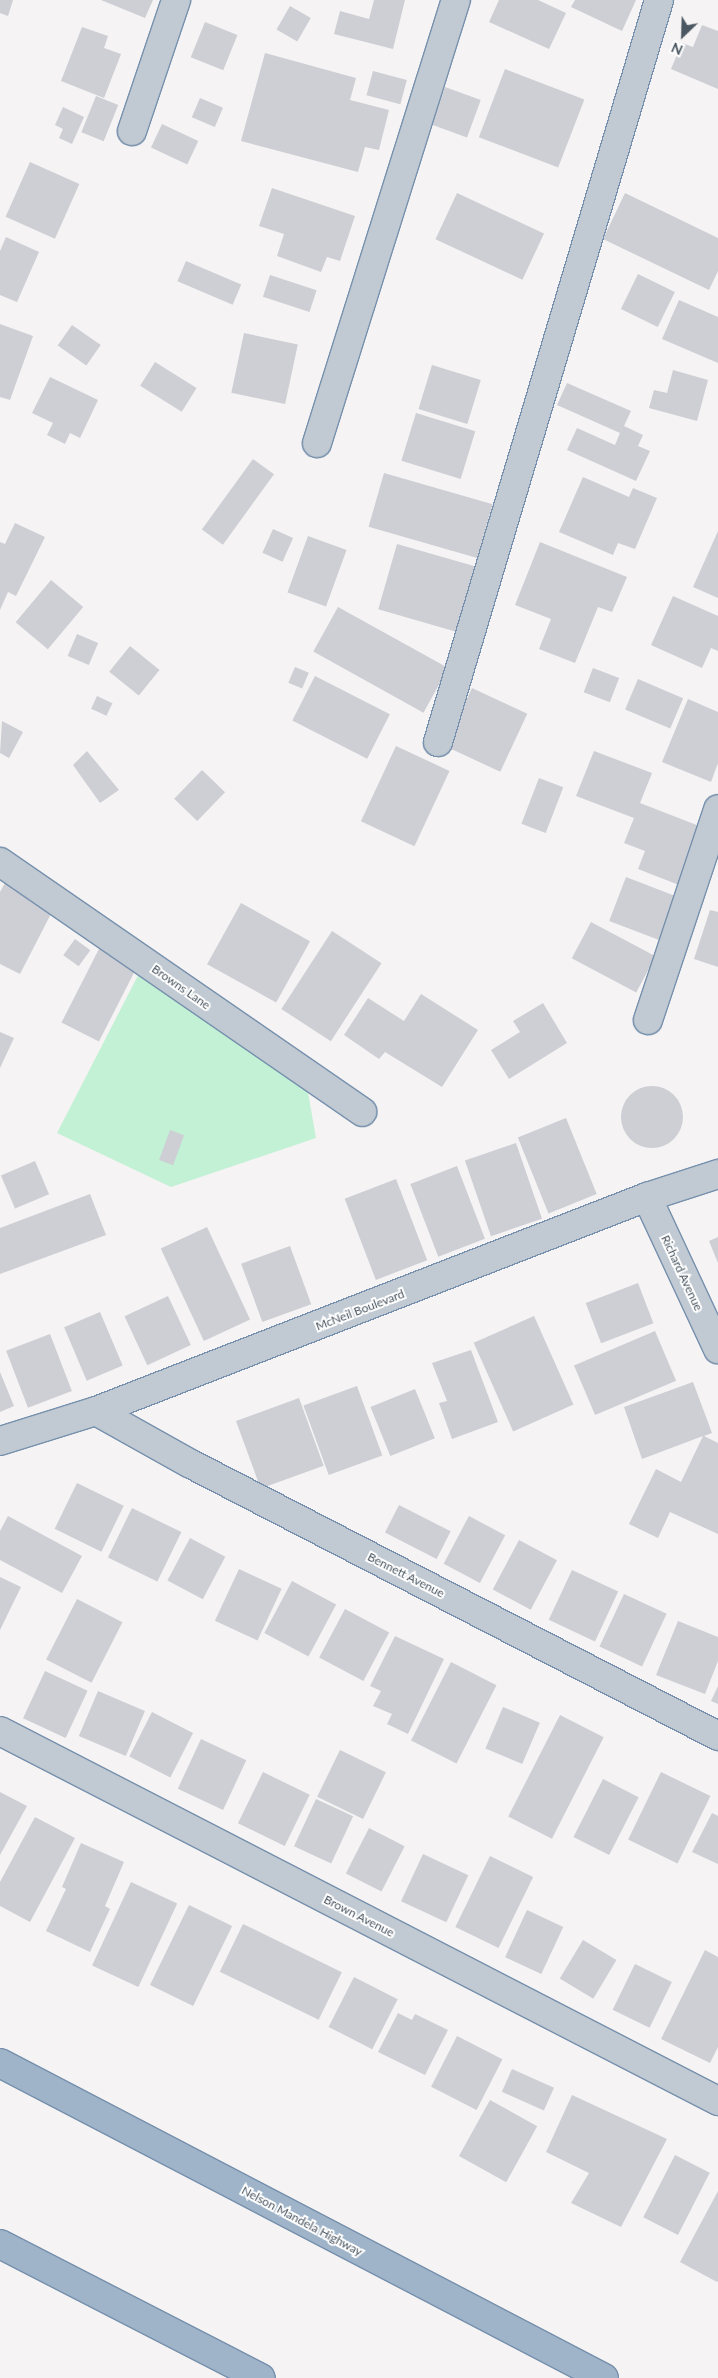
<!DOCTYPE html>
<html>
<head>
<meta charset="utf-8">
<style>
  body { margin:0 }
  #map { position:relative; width:718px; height:2378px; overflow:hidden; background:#f5f3f3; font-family:Lato,sans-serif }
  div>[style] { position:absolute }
  .green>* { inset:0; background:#c3f1d5 }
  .building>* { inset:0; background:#cdcfd5; transform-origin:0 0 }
  .round { border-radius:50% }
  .roads { filter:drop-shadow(1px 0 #7690ad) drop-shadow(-1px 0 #7690ad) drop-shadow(0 1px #7690ad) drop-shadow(0 -1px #7690ad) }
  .minor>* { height:28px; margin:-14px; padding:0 14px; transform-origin:14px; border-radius:14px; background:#c1cad2 }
  .trunk>* { height:28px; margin:-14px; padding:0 14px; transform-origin:14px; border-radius:14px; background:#9fb4c9 }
  span { translate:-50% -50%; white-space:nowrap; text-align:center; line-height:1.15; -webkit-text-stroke:4px #fff; paint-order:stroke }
  .street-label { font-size:12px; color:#4a5661 }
  .north { position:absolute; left:658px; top:10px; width:50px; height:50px; -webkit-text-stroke:4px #fff; paint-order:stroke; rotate:204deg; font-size:14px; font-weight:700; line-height:20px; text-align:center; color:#4a5661 }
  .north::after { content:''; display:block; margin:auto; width:18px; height:22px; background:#4a5661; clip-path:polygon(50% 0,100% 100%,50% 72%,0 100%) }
</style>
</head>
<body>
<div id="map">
  <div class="green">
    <i style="clip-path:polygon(149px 954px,302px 1058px,316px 1138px,171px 1187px,57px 1133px)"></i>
  </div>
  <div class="building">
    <i style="clip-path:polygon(0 0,13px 0,8px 16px,0 13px)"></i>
    <i style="clip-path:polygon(101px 0,153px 0,145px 18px)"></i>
    <i style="clip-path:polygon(374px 0,405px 0,393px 49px,334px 34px,340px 11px,369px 19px)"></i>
    <i style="clip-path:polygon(499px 0,538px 0,566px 13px,549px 49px,489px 22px)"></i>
    <i style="clip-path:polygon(575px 0,636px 0,622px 31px,571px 7px)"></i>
    <i style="left:290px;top:6px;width:24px;height:27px;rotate:30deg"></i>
    <i style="left:205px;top:22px;width:35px;height:38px;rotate:22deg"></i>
    <i style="clip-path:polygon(702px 25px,718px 31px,718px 89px,671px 69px,682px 43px,693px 47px)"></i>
    <i style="clip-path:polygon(82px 27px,108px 36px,104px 48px,121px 54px,104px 98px,61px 81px)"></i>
    <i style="clip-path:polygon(265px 53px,356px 78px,350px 100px,389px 110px,379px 150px,365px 147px,358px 172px,241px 141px)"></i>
    <i style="left:505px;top:69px;width:85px;height:73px;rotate:21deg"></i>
    <i style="left:373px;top:71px;width:35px;height:25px;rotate:15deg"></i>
    <i style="left:445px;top:87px;width:38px;height:40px;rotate:20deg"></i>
    <i style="left:96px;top:96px;width:24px;height:39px;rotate:22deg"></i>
    <i style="left:200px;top:98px;width:25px;height:21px;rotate:23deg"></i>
    <i style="clip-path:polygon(63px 107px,84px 117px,72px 144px,59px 138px,63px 129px,55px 125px)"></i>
    <i style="left:162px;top:124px;width:40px;height:26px;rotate:25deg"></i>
    <i style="left:30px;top:162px;width:54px;height:60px;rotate:24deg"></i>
    <i style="clip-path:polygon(272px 188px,355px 216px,340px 261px,327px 257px,321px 272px,277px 256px,284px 234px,259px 226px)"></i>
    <i style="left:457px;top:193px;width:96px;height:51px;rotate:25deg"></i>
    <i style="clip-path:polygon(625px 193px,718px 238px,718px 271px,709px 290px,603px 239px)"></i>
    <i style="clip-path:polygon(6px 237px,39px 252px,17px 302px,0 295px,0 251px)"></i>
    <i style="left:186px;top:261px;width:60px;height:22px;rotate:23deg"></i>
    <i style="left:638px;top:274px;width:41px;height:39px;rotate:26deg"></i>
    <i style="left:270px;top:275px;width:49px;height:23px;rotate:18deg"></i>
    <i style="clip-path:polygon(679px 300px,718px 317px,718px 363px,662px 339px)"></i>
    <i style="clip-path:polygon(0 324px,33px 336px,10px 400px,0 397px)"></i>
    <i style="left:72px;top:325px;width:35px;height:25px;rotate:35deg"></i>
    <i style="left:244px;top:333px;width:55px;height:61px;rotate:12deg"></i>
    <i style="left:155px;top:362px;width:49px;height:28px;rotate:32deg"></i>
    <i style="left:432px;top:365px;width:51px;height:46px;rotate:17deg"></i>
    <i style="clip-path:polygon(673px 370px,708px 380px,697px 421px,649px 408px,654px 390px,667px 393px)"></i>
    <i style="clip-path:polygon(50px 377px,98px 400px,80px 438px,70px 433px,65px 444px,47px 435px,53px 423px,32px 413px)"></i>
    <i style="clip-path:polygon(567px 383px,631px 411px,624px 426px,643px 435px,638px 446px,650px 451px,636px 481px,567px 450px,577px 428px,615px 445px,620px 433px,557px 405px)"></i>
    <i style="left:416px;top:413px;width:62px;height:50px;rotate:17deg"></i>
    <i style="left:253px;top:459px;width:26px;height:87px;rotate:36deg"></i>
    <i style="left:384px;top:473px;width:113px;height:56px;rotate:16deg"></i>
    <i style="clip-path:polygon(583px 477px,629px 497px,633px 488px,657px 498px,635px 549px,618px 543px,613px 555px,559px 532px)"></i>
    <i style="clip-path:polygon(15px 523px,45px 537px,16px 596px,8px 592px,0 610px,0 542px,5px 544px)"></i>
    <i style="left:273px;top:529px;width:22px;height:26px;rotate:24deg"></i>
    <i style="clip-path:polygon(718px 531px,718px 598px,693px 587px)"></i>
    <i style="left:308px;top:536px;width:41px;height:60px;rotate:20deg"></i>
    <i style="clip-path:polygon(540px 542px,627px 577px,612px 612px,598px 607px,575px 663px,539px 649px,551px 619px,515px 605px)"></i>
    <i style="left:397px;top:544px;width:81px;height:68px;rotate:16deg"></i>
    <i style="left:51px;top:580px;width:42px;height:55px;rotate:40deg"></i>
    <i style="clip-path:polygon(673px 596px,718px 616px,718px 651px,711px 648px,702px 668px,651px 645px)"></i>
    <i style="left:338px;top:607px;width:126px;height:51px;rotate:29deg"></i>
    <i style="left:77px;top:634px;width:23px;height:24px;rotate:23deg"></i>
    <i style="left:130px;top:646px;width:38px;height:33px;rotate:39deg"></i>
    <i style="left:295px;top:667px;width:15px;height:17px;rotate:23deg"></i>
    <i style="left:593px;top:668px;width:28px;height:26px;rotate:21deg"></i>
    <i style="left:315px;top:676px;width:84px;height:50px;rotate:27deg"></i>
    <i style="left:638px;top:679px;width:49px;height:33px;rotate:23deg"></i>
    <i style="left:472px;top:688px;width:61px;height:64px;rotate:25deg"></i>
    <i style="left:97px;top:696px;width:17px;height:14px;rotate:25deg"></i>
    <i style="clip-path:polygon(688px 699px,718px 712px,718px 763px,711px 782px,662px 762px)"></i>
    <i style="clip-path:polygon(2px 721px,23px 732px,9px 758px,0 753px)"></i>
    <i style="left:396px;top:746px;width:59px;height:83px;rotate:25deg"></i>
    <i style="clip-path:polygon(87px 751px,119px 790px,100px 803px,73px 765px)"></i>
    <i style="clip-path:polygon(594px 751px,652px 773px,640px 803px,707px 829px,684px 887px,638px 869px,645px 851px,624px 843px,634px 818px,576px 796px)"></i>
    <i style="left:202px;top:770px;width:32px;height:40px;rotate:44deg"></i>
    <i style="left:539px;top:778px;width:26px;height:49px;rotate:21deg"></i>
    <i style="left:626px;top:877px;width:57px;height:47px;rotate:21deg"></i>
    <i style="clip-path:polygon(6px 881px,55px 906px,20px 974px,0 964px,0 892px)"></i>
    <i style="left:241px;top:903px;width:79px;height:70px;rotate:29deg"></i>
    <i style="clip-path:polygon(710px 910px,718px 912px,718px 967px,694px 959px)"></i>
    <i style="left:591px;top:922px;width:73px;height:41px;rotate:28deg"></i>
    <i style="left:332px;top:931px;width:59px;height:93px;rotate:33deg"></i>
    <i style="left:75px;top:939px;width:19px;height:20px;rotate:36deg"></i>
    <i style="left:101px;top:945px;width:42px;height:87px;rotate:27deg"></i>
    <i style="clip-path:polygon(421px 994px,478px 1030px,442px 1087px,385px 1052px,379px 1059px,344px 1035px,368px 998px,404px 1021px)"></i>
    <i style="clip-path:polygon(543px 1003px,567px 1043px,509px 1079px,491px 1050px,520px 1032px,513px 1021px)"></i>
    <i style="clip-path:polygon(0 1032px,14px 1038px,0 1068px)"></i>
    <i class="round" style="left:621px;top:1086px;width:62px;height:62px"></i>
    <i style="left:566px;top:1118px;width:82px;height:52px;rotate:68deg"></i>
    <i style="left:170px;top:1130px;width:15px;height:32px;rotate:20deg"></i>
    <i style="left:516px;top:1143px;width:80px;height:54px;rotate:71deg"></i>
    <i style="left:35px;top:1161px;width:36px;height:37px;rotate:67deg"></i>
    <i style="left:457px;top:1166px;width:78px;height:50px;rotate:69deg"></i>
    <i style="left:396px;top:1179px;width:87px;height:55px;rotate:69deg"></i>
    <i style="clip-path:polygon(90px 1194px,106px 1235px,0 1274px,0 1228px)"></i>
    <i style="left:207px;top:1227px;width:102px;height:51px;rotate:65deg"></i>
    <i style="clip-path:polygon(718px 1237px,718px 1263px,709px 1241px)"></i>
    <i style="left:290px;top:1246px;width:62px;height:52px;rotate:70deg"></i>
    <i style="left:638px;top:1283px;width:43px;height:56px;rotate:69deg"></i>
    <i style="left:168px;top:1296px;width:54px;height:48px;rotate:65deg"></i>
    <i style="left:100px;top:1312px;width:58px;height:39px;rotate:67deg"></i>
    <i style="left:534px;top:1316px;width:97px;height:66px;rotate:66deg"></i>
    <i style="left:655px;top:1331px;width:54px;height:88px;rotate:67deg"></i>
    <i style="left:50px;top:1334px;width:61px;height:47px;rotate:69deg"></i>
    <i style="clip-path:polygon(471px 1350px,498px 1422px,452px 1439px,439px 1403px,447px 1401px,432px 1363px)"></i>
    <i style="clip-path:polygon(0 1372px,14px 1406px,0 1412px)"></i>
    <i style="clip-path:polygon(693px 1382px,712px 1433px,704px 1436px,718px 1443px,718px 1534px,670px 1512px,658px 1538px,629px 1524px,656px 1469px,681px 1482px,703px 1436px,642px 1459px,624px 1407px)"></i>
    <i style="left:357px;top:1386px;width:74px;height:57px;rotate:70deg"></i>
    <i style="left:415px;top:1389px;width:53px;height:48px;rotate:68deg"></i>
    <i style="left:299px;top:1398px;width:72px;height:67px;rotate:70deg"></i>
    <i style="left:77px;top:1483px;width:52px;height:51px;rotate:26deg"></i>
    <i style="left:399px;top:1505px;width:58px;height:31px;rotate:27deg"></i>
    <i style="left:132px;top:1508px;width:55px;height:55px;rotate:26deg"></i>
    <i style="clip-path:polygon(8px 1516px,82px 1556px,62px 1593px,0 1560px,0 1531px)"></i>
    <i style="left:469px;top:1516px;width:41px;height:54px;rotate:28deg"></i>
    <i style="left:190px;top:1538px;width:40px;height:48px;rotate:28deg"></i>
    <i style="left:519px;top:1540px;width:43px;height:56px;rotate:28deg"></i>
    <i style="left:239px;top:1569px;width:47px;height:57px;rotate:25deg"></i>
    <i style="left:572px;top:1570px;width:51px;height:55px;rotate:25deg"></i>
    <i style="clip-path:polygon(0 1577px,21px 1587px,0 1630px)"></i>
    <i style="left:292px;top:1581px;width:50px;height:59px;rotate:28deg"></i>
    <i style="left:624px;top:1594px;width:47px;height:58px;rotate:25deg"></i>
    <i style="left:77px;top:1599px;width:51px;height:68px;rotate:27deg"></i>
    <i style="left:345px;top:1609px;width:50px;height:55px;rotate:28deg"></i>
    <i style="clip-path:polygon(678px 1621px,718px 1637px,718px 1661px,705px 1694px,656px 1675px)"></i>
    <i style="clip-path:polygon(395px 1636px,444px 1659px,408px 1734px,387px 1724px,392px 1714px,373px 1706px,381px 1691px,370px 1686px)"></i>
    <i style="left:451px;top:1662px;width:51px;height:88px;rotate:27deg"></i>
    <i style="left:45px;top:1671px;width:47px;height:52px;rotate:25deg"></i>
    <i style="clip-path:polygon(718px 1686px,718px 1704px,711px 1701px)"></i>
    <i style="left:98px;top:1691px;width:51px;height:49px;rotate:23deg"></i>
    <i style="left:503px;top:1707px;width:40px;height:45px;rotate:23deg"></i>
    <i style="left:152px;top:1712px;width:46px;height:50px;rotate:27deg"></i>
    <i style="left:560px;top:1715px;width:49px;height:114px;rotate:27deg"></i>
    <i style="left:201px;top:1739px;width:50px;height:55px;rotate:25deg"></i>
    <i style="left:340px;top:1750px;width:51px;height:52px;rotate:26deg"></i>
    <i style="left:263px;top:1772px;width:52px;height:57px;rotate:26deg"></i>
    <i style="left:661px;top:1772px;width:55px;height:75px;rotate:26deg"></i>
    <i style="left:603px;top:1779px;width:40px;height:65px;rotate:27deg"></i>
    <i style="clip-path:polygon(0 1792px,27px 1806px,0 1855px)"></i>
    <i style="left:316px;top:1799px;width:41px;height:52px;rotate:25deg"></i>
    <i style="clip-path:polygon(712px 1813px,718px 1816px,718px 1864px,692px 1852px)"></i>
    <i style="clip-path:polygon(35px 1817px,75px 1838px,30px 1922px,0 1906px,0 1882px)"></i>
    <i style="left:369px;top:1828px;width:40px;height:51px;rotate:27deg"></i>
    <i style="clip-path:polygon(81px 1843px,124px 1862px,105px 1906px,110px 1909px,90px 1952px,46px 1931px,66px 1889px,62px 1887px)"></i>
    <i style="left:423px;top:1854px;width:50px;height:52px;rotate:25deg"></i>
    <i style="left:490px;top:1856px;width:48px;height:79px;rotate:26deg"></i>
    <i style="left:131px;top:1882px;width:51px;height:92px;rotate:25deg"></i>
    <i style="left:189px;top:1905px;width:48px;height:89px;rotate:26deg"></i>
    <i style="left:527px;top:1910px;width:40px;height:52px;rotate:25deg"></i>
    <i style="left:243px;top:1924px;width:110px;height:53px;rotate:26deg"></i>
    <i style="left:583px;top:1940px;width:39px;height:45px;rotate:31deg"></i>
    <i style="clip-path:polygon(705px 1950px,718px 1957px,718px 2047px,710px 2063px,661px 2039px)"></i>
    <i style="left:635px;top:1964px;width:41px;height:51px;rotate:26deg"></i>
    <i style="left:354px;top:1977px;width:49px;height:56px;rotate:27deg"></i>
    <i style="clip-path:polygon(398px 2013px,412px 2020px,415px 2014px,448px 2030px,425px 2075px,378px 2052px)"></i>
    <i style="left:457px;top:2036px;width:51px;height:57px;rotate:27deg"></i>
    <i style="left:512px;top:2069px;width:46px;height:25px;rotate:24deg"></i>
    <i style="clip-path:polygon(572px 2095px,667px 2139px,621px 2227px,571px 2203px,589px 2173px,546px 2152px)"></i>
    <i style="left:490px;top:2100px;width:54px;height:64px;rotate:29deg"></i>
    <i style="left:675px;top:2155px;width:39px;height:70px;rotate:27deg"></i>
    <i style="clip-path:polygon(718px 2191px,718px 2281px,717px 2282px,680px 2262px)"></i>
  </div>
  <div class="roads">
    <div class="minor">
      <i style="left:132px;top:131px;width:138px;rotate:-71.4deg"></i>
      <i style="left:317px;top:443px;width:464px;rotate:-72.6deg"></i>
      <i style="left:438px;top:742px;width:774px;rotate:-73.41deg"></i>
      <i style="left:0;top:862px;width:440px;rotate:34.6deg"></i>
      <i style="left:648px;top:1020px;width:222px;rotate:-71.6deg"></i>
      <i style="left:647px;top:1197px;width:168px;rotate:65deg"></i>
      <i style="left:96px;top:1411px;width:109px;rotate:29.2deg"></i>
      <i style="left:191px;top:1464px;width:593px;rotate:27.3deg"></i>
      <i style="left:0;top:1441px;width:101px;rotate:-17.4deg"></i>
      <i style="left:96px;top:1411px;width:591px;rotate:-21.23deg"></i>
      <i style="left:647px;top:1197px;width:75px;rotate:-17.9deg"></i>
      <i style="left:0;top:1731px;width:808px;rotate:27.26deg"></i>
    </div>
    <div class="trunk">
      <i style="left:0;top:2063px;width:681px;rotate:27.54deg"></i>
      <i style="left:0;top:2244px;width:293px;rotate:27.2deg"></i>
    </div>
  </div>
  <div class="street-label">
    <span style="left:181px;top:987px;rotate:35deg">Browns Lane</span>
    <span style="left:682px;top:1273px;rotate:65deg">Richard Avenue</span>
    <span style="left:360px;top:1310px;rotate:-21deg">McNeil Boulevard</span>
    <span style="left:406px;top:1575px;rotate:27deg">Bennett Avenue</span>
    <span style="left:359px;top:1916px;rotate:27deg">Brown Avenue</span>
    <span style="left:302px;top:2221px;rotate:28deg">Nelson Mandela Highway</span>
  </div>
  <div class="north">N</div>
</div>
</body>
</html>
